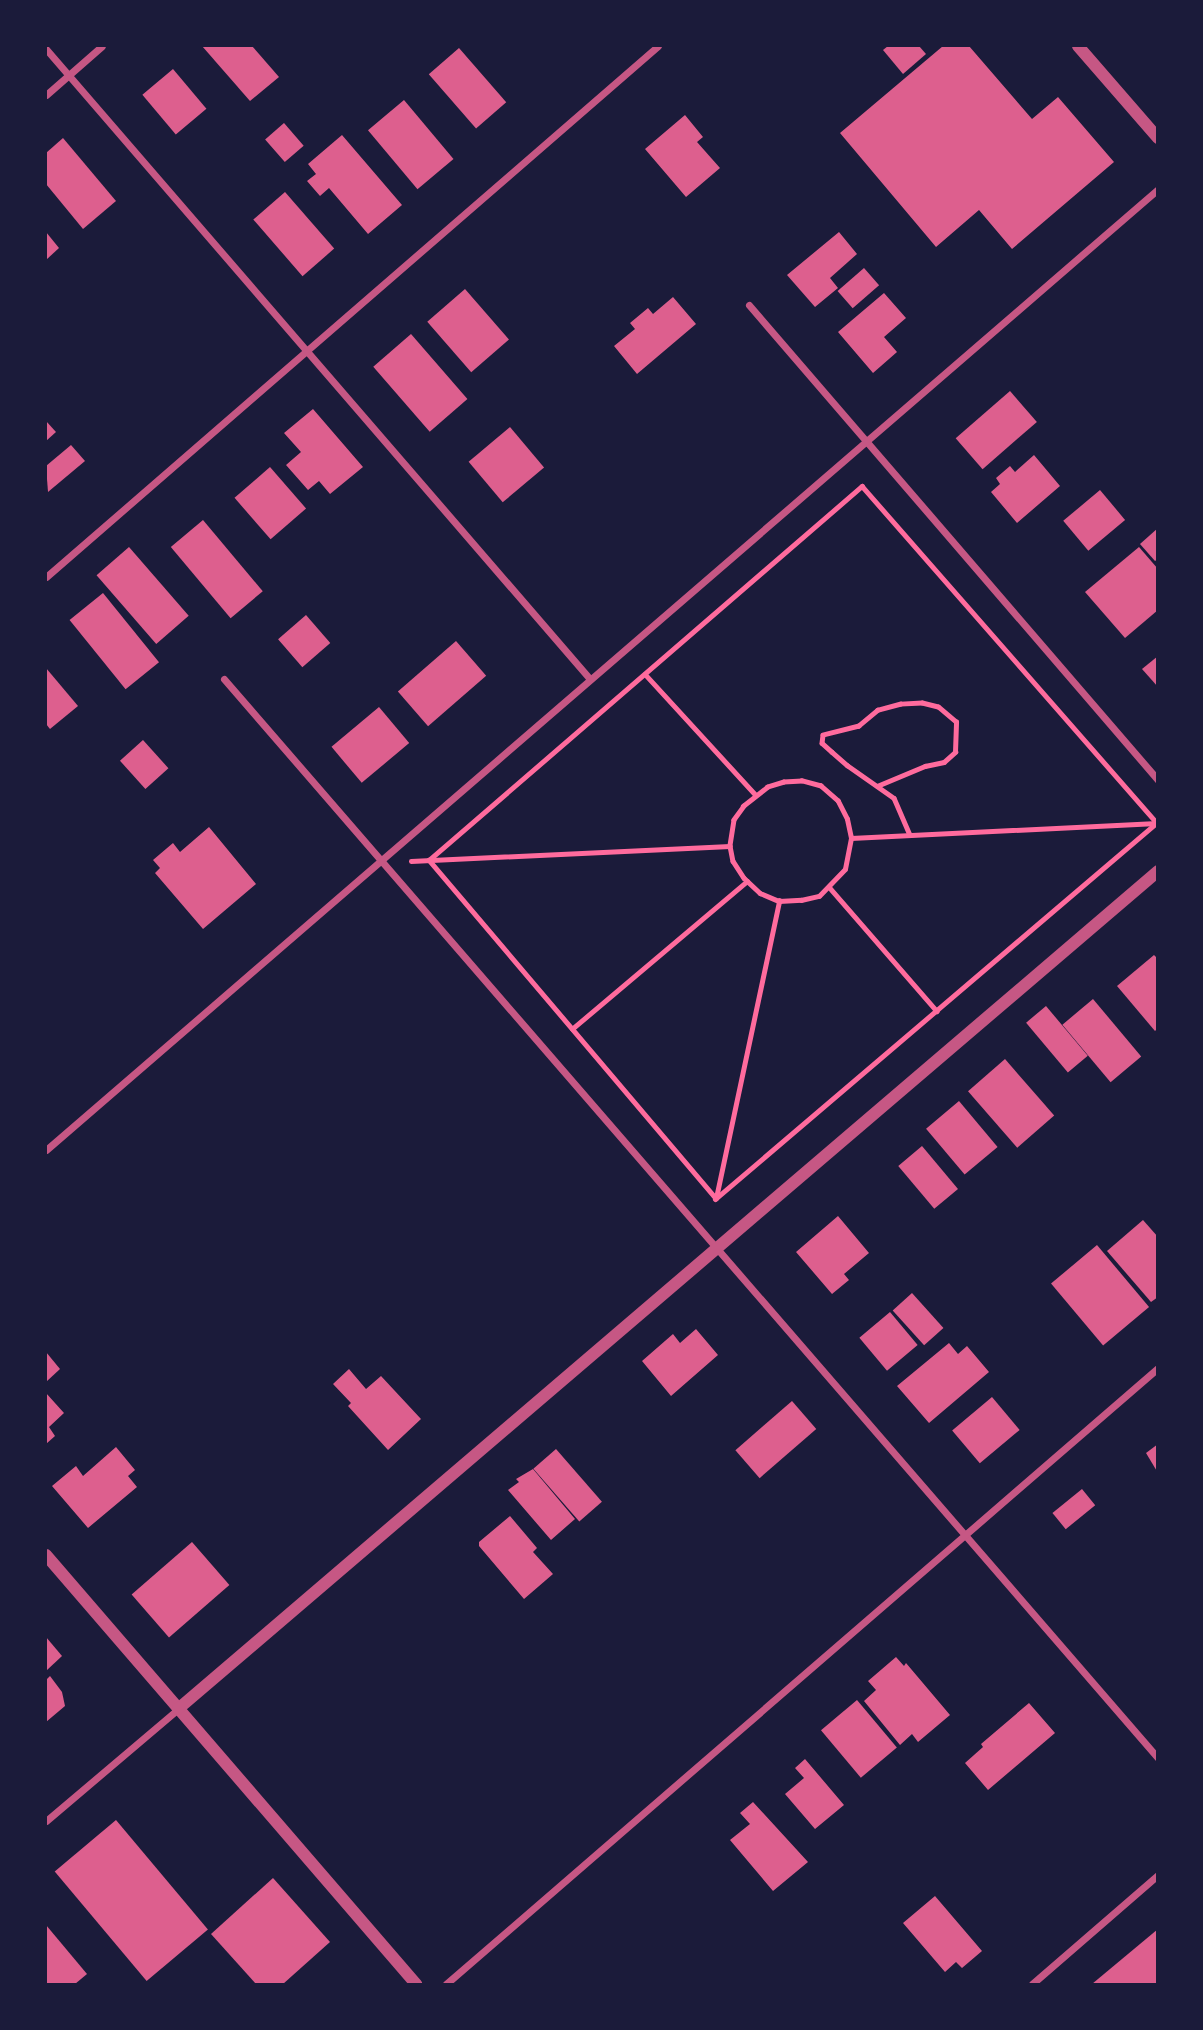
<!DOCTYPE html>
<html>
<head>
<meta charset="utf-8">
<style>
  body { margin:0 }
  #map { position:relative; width:1203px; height:2030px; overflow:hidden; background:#1b1b3a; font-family:"Exo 2",sans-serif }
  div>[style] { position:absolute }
  .building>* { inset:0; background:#dd5f8e; transform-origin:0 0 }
  .path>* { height:4.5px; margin:-2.25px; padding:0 2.25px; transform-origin:2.25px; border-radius:2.25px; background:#ff6b9d }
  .minor>* { height:7px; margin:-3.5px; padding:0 3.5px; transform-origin:3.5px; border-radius:3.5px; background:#c65784 }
  .tertiary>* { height:12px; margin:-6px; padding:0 6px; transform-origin:6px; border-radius:6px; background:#c65784 }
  span { translate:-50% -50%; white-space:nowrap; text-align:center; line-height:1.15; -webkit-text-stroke:7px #1b1b3a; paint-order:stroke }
  .frame { position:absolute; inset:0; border:47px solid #1b1b3a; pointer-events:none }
</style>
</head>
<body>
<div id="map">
  <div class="building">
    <i style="clip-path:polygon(202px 46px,252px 46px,279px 77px,250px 101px)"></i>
    <i style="clip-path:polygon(888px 46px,919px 46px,926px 54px,903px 74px,883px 50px)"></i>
    <i style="clip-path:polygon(943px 46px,969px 46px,1032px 119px,1058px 97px,1114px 162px,1012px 249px,979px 210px,936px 247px,840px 133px)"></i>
    <i style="left:459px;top:48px;width:72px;height:40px;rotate:49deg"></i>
    <i style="left:173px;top:69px;width:52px;height:40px;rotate:50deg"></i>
    <i style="left:404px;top:100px;width:77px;height:47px;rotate:50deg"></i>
    <i style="clip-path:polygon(685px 115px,703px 137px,697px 142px,720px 168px,686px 197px,645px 149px)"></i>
    <i style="left:284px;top:123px;width:30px;height:25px;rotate:49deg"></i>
    <i style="clip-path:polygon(342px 135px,402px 205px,368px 234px,329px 188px,320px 196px,307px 181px,316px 174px,308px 164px)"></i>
    <i style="clip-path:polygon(63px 138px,116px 201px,83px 229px,46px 184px,46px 153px)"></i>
    <i style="left:285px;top:192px;width:75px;height:42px;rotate:49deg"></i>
    <i style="clip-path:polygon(46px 232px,59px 248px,46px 260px)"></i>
    <i style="clip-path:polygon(839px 232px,857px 254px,830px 278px,838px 288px,815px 307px,787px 275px)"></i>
    <i style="left:864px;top:268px;width:23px;height:35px;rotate:49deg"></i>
    <i style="left:465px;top:289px;width:67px;height:50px;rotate:49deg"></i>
    <i style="clip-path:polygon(884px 293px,906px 318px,884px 337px,897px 352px,873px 373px,838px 332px)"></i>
    <i style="clip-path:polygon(673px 297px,696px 324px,637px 374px,614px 346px,635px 329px,630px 323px,648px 308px,653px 314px)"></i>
    <i style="left:411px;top:334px;width:86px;height:50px;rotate:49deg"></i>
    <i style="left:1010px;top:391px;width:41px;height:72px;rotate:49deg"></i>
    <i style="clip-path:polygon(313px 409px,363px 467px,330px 494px,319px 481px,308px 490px,286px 465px,301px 452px,284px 433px)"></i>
    <i style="clip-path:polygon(46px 421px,56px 432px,46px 441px)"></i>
    <i style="left:510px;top:427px;width:53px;height:54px;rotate:50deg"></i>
    <i style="clip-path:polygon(71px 445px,85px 461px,48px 492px,46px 466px)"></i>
    <i style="clip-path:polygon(1034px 455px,1060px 486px,1017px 523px,991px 492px,1000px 484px,996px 478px,1010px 466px,1015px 472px)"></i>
    <i style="left:270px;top:467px;width:55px;height:47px;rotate:49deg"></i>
    <i style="left:1100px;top:490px;width:39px;height:48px;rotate:50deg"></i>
    <i style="left:203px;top:520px;width:93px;height:42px;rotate:50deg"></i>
    <i style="clip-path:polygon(1158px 528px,1158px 559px,1155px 561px,1140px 544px)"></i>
    <i style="left:129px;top:547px;width:91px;height:43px;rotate:49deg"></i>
    <i style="clip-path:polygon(1139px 547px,1158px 569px,1158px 610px,1125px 638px,1085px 592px)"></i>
    <i style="left:103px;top:593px;width:89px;height:43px;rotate:51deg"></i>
    <i style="left:306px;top:615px;width:37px;height:37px;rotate:49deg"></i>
    <i style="left:456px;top:641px;width:46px;height:77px;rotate:49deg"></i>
    <i style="clip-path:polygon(1158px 656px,1158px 687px,1142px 669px)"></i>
    <i style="clip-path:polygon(46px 668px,78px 706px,50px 729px,46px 724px)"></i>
    <i style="left:379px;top:707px;width:47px;height:62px;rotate:50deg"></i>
    <i style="left:143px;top:740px;width:38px;height:31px;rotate:48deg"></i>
    <i style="clip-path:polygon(209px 827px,256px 884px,203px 929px,155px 873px,160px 868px,153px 860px,173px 843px,180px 852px)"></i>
    <i style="clip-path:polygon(1154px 955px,1158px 959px,1158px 1028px,1155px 1031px,1117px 986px)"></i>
    <i style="left:1093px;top:999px;width:75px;height:40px;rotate:50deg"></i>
    <i style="left:1046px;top:1006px;width:65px;height:26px;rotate:50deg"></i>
    <i style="left:1005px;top:1059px;width:75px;height:49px;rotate:49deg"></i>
    <i style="left:959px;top:1101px;width:60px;height:43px;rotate:50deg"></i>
    <i style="left:922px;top:1146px;width:56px;height:31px;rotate:50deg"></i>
    <i style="clip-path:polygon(838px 1216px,869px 1253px,844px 1274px,849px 1280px,832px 1294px,796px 1252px)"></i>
    <i style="clip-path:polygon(1143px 1220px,1158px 1237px,1158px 1297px,1151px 1302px,1107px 1251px)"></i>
    <i style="left:1097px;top:1245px;width:81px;height:60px;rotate:50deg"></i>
    <i style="left:912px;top:1293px;width:47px;height:26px;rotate:48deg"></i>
    <i style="left:890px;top:1312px;width:43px;height:40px;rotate:50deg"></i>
    <i style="clip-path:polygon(696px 1329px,718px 1355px,671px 1396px,642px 1361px,673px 1334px,680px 1343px)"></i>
    <i style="clip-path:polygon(949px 1343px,958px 1354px,967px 1346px,989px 1372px,929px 1423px,897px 1386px)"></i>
    <i style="clip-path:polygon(46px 1352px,60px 1369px,46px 1382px)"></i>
    <i style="clip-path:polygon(349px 1369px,366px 1389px,381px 1376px,421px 1419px,388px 1450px,348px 1406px,351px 1403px,333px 1384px)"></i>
    <i style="clip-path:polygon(46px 1393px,64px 1413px,49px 1427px,55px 1436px,46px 1444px)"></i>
    <i style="left:992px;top:1397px;width:43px;height:52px;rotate:50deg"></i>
    <i style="left:792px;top:1401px;width:37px;height:75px;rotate:49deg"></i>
    <i style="clip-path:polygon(1158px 1444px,1158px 1473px,1146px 1453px)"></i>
    <i style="clip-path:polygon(116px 1447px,135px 1470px,128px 1476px,137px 1487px,88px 1528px,52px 1486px,76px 1466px,83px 1476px)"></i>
    <i style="left:556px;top:1449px;width:70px;height:30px;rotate:49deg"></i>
    <i style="clip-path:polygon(533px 1469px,575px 1519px,551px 1540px,508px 1490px,519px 1482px,516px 1479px)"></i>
    <i style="left:1082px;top:1489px;width:21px;height:38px;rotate:51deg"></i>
    <i style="clip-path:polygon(510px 1516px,537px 1548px,533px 1552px,553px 1574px,524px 1599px,479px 1546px,479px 1542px)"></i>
    <i style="left:192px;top:1542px;width:57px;height:80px;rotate:49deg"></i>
    <i style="clip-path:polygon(46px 1637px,62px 1656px,46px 1671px)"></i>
    <i style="clip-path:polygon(896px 1657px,904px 1666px,906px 1663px,950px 1715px,918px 1742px,912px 1734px,900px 1745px,864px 1701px,876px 1690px,868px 1681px)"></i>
    <i style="clip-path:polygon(50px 1676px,62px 1692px,65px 1706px,46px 1722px,46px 1680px)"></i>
    <i style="left:857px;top:1700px;width:62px;height:47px;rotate:50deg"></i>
    <i style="clip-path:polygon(1029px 1703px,1055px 1733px,988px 1790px,965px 1763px,983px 1747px,981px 1744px)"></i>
    <i style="clip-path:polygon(805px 1759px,844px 1805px,815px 1829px,785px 1794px,804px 1778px,795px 1768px)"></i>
    <i style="clip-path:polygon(753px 1802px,808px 1862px,773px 1891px,730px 1840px,750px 1824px,740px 1813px)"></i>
    <i style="left:116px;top:1820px;width:143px;height:80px;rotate:50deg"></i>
    <i style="clip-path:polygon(273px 1878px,330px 1942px,283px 1984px,256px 1984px,211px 1934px)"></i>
    <i style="clip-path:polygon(935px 1896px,982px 1951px,962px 1968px,956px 1962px,945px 1972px,903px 1923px)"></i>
    <i style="clip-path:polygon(46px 1925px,87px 1974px,75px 1984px,46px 1984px)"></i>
    <i style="clip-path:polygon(1158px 1929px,1158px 1984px,1092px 1984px)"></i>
  </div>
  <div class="path">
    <i style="left:862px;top:486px;width:448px;rotate:48.8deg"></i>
    <i style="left:1157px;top:823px;width:580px;rotate:139.55deg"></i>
    <i style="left:716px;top:1199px;width:444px;rotate:-130.3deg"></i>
    <i style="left:429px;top:860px;width:572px;rotate:-40.82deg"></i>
    <i style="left:645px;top:674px;width:164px;rotate:47.5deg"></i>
    <i style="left:877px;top:786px;width:52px;rotate:-22.6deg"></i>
    <i style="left:925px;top:766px;width:19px;rotate:-12deg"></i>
    <i style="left:944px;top:762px;width:15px;rotate:-42deg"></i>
    <i style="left:955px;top:752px;width:30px;rotate:-88deg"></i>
    <i style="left:956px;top:722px;width:23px;rotate:-140deg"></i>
    <i style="left:938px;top:707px;width:16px;rotate:-166deg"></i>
    <i style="left:922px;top:703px;width:21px;rotate:177deg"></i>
    <i style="left:901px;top:704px;width:24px;rotate:165deg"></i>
    <i style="left:878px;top:710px;width:25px;rotate:140deg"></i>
    <i style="left:859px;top:726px;width:37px;rotate:166deg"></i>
    <i style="left:823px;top:735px;width:8px;rotate:97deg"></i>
    <i style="left:822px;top:743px;width:13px;rotate:42deg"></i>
    <i style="left:832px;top:752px;width:20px;rotate:41deg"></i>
    <i style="left:847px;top:765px;width:57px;rotate:35.1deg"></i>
    <i style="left:894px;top:798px;width:40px;rotate:66.6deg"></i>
    <i style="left:851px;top:838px;width:306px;rotate:-2.8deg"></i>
    <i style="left:411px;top:861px;width:319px;rotate:-2.7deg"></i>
    <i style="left:730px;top:846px;width:15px;rotate:79deg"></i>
    <i style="left:733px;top:861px;width:20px;rotate:57deg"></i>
    <i style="left:744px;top:878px;width:22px;rotate:43deg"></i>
    <i style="left:760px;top:893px;width:21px;rotate:23deg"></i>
    <i style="left:779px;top:901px;width:22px;rotate:-3deg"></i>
    <i style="left:801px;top:900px;width:18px;rotate:-13deg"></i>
    <i style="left:819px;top:896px;width:37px;rotate:-46deg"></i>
    <i style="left:845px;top:869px;width:32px;rotate:-79deg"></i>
    <i style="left:851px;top:838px;width:19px;rotate:-102deg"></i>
    <i style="left:847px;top:819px;width:20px;rotate:-117deg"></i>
    <i style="left:838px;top:801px;width:23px;rotate:-139deg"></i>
    <i style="left:821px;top:786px;width:20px;rotate:-165deg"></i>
    <i style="left:802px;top:781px;width:18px;rotate:177deg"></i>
    <i style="left:784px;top:782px;width:17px;rotate:163deg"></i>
    <i style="left:768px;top:787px;width:31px;rotate:142deg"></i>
    <i style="left:744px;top:806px;width:17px;rotate:126deg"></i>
    <i style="left:734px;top:820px;width:26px;rotate:99deg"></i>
    <i style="left:830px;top:888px;width:163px;rotate:49deg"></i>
    <i style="left:572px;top:1029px;width:229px;rotate:-40.2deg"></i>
    <i style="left:716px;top:1198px;width:304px;rotate:-78deg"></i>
  </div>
  <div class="minor">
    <i style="left:46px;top:49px;width:832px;rotate:49.19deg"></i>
    <i style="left:46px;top:95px;width:74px;rotate:-41.2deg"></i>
    <i style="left:749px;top:305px;width:627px;rotate:49.27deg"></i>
    <i style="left:46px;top:577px;width:810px;rotate:-40.95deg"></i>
    <i style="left:224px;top:679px;width:1427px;rotate:49.12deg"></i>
    <i style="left:46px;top:1150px;width:1470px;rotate:-40.83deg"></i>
    <i style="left:46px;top:1821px;width:173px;rotate:-40.3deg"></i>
    <i style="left:446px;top:1984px;width:941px;rotate:-40.87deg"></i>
    <i style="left:1032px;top:1984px;width:167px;rotate:-40.9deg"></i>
  </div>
  <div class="tertiary">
    <i style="left:1078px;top:46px;width:122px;rotate:49deg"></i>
    <i style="left:46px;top:1555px;width:567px;rotate:49.22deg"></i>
    <i style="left:178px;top:1709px;width:1289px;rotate:-40.53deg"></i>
  </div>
  <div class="frame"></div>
</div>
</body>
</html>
